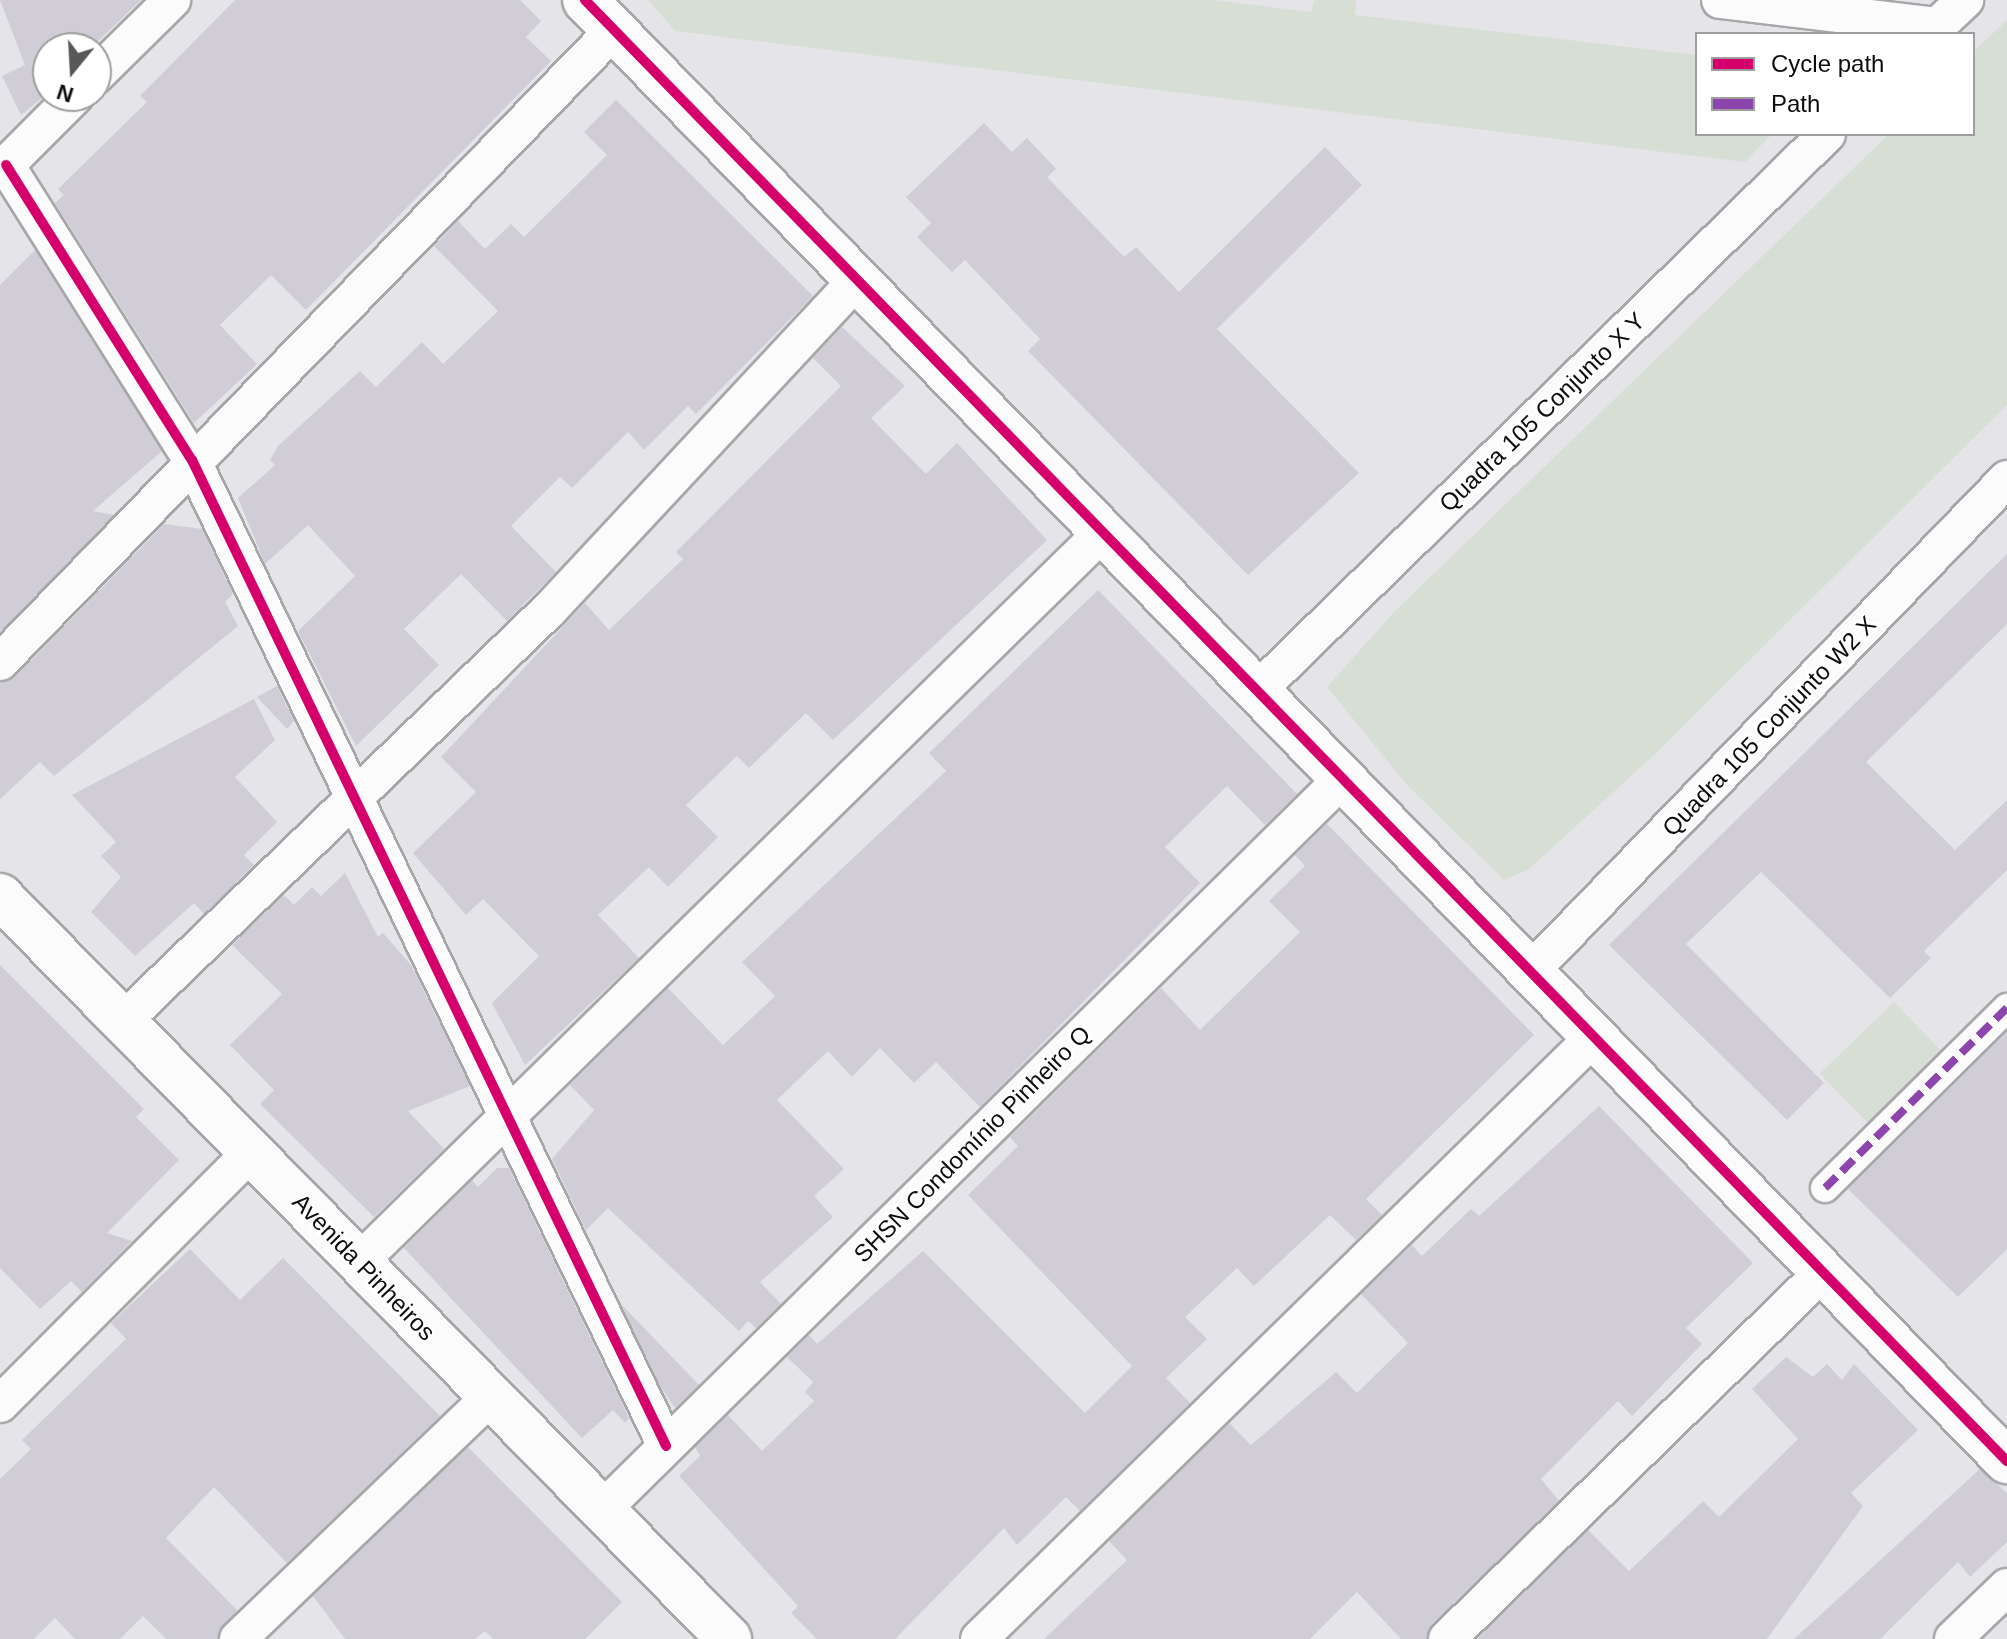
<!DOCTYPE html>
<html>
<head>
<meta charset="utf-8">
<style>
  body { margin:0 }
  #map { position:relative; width:2007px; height:1639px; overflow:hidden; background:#e5e4e8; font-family:Helvetica,sans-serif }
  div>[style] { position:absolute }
  .green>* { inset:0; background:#d7dfd5; transform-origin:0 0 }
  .building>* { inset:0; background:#d0cdd6 }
  .roads { filter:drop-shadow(2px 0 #a7a6a9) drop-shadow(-2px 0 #a7a6a9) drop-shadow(0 2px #a7a6a9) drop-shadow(0 -2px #a7a6a9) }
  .pedestrian>* { height:28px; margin:-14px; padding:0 14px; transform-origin:14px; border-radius:14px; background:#fbfbfc }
  .minor>* { height:36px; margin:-18px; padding:0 18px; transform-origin:18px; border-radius:18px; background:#fbfbfc }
  .tertiary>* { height:44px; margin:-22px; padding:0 22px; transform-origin:22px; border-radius:22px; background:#fbfbfc }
  .quiet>* { height:8px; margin-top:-4px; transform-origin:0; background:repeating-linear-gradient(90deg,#8e44ad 0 16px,transparent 0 24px) }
  .cycleway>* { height:10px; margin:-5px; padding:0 5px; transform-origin:5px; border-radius:5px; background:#d6006c }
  span { translate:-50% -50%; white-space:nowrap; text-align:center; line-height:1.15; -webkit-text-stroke:6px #fff; paint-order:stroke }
  .street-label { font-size:24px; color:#0c0c0e }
  .legend { position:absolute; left:1695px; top:32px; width:280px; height:104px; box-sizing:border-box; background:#fff; border:2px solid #9e9e9f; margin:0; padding:10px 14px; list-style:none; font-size:24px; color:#0c0c0e }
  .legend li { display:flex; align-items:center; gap:16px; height:40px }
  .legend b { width:40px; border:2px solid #9e9e9f }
  .north { position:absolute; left:32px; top:32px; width:80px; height:80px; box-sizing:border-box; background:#fff; border:2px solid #9e9e9f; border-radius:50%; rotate:198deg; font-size:22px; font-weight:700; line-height:32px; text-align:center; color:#0c0c0e }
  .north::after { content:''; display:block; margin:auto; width:28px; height:36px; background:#58585a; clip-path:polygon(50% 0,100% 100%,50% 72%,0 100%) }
</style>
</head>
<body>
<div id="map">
  <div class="green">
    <i style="clip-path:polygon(648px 0,1214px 0,1311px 12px,1314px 0,1356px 0,1355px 15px,1697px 55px,1697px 134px,1772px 134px,1745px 162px,675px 31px)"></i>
    <i style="clip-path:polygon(2007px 20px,2007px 405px,1654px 755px,1528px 870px,1504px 880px,1407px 785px,1327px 687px,1394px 612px,1889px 134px,1973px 134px,1973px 52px)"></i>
    <i style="left:1894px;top:1002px;width:80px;height:103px;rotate:46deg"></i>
  </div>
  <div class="building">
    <i style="clip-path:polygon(0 0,141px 0,91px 48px,48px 48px,48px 93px,21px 115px,2px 76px,25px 65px)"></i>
    <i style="clip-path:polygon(235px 0,520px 0,541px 21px,526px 37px,551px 61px,306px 310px,271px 275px,220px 325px,257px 364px,194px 423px,55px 203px,64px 195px,58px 189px,147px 102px,140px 96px)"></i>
    <i style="clip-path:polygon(616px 100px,813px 296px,696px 414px,688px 406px,644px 450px,628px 432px,572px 488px,560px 477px,511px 526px,556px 572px,507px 621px,461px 574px,404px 629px,439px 665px,356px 746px,298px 631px,355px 576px,308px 525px,265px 564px,238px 498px,275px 465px,270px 460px,278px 446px,360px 371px,376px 387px,422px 342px,443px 364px,498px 311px,434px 246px,458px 221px,485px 249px,511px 224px,524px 237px,607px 155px,584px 132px)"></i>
    <i style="clip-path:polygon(984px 123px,1012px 152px,1027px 138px,1056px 169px,1047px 177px,1124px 257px,1136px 247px,1179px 292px,1325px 147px,1362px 185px,1217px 329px,1359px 473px,1248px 575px,1028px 351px,1040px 339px,965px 260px,952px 272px,917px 237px,931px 223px,906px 197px)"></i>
    <i style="clip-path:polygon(35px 250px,162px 451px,93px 511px,114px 515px,0 632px,0 285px)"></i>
    <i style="clip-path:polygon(842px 327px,905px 386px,871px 418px,926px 474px,957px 443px,1047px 540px,833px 740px,806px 713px,749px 768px,737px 756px,686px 805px,718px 837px,668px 887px,649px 867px,598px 915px,639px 958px,525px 1065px,492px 1003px,539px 956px,483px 899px,466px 915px,413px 853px,476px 792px,441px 757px,585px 603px,609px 630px,683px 559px,676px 552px,841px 386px,813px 358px)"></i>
    <i style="clip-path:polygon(164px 524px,202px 529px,233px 594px,225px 602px,238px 626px,54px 776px,40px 762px,0 799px,0 682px,15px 677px)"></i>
    <i style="clip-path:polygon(2007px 554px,2007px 624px,1866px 762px,1955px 850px,2007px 800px,2007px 870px,1924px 951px,1931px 958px,1890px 998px,1761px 872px,1686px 944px,1824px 1083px,1787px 1120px,1609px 945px)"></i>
    <i style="clip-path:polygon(1098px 590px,1297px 794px,1265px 825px,1227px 786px,1165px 847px,1200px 883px,980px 1107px,936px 1062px,914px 1083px,880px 1048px,852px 1077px,828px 1051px,777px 1100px,844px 1169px,814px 1196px,833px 1217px,760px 1282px,781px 1304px,756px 1328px,748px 1321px,739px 1331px,608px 1208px,586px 1230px,552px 1159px,594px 1110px,570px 1085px,668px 988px,723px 1045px,775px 996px,742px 962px,946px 771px,929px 753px)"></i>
    <i style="clip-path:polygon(277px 686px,294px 721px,287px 729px,257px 697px)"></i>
    <i style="clip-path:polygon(254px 699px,275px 740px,235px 777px,277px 822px,244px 855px,254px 865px,204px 914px,194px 903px,135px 956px,91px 912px,121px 877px,101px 856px,116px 842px,72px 795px)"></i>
    <i style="clip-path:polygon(1327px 824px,1534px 1035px,1366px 1199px,1382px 1215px,1356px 1240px,1330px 1215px,1254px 1286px,1237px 1268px,1185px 1317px,1207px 1339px,1166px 1378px,1190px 1403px,1080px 1511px,1066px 1497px,1017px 1545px,1004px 1528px,895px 1639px,817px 1639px,791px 1613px,798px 1606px,679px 1476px,700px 1456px,695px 1447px,728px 1415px,762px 1451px,814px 1401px,805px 1392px,813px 1382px,787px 1357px,809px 1335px,817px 1344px,923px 1251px,1085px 1413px,1132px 1366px,968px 1195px,1018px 1146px,1010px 1137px,1161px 988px,1200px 1030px,1300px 932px,1269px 901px,1305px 866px,1295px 855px)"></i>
    <i style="clip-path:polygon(345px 873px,378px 937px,383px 933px,411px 965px,470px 1086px,408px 1111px,444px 1149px,374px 1217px,260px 1104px,274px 1090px,230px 1045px,282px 994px,232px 945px,284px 895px,294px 905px,312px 887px,321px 896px)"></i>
    <i style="clip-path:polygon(0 965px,144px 1109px,136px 1117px,179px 1160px,107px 1233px,132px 1241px,82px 1292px,71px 1281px,40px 1309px,0 1268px)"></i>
    <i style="clip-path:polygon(2007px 1032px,2007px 1249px,1958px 1297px,1848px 1189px)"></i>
    <i style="clip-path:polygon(1599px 1106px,1753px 1263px,1686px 1328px,1702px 1344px,1632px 1416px,1618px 1401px,1541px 1479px,1559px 1501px,1432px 1624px,1427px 1639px,1401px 1639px,1357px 1592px,1310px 1639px,1044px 1639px,1127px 1560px,1109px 1541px,1229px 1423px,1251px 1445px,1336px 1372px,1357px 1393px,1408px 1343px,1361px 1294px,1412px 1245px,1422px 1256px,1471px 1209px,1479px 1216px)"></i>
    <i style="clip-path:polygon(497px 1168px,509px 1168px,629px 1418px,625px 1423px,613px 1410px,582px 1438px,404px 1248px,472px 1180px,478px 1187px)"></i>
    <i style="clip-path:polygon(190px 1249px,240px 1300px,283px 1258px,440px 1416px,287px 1563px,214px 1487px,166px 1538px,237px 1610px,218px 1639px,166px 1639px,143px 1616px,120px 1639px,75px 1639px,55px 1618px,34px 1639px,0 1639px,0 1479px,31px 1449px,22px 1440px,126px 1339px,111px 1323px)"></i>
    <i style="clip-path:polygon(620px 1303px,699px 1385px,675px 1408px,660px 1386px)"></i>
    <i style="clip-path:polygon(1786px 1357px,1813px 1377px,1827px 1364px,1842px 1380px,1854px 1364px,1918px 1430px,1851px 1493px,1863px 1506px,1767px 1639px,1477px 1639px,1588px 1530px,1629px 1571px,1703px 1501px,1719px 1517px,1798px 1439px,1752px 1389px)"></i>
    <i style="clip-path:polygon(468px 1447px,622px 1602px,585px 1639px,493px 1639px,485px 1631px,475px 1639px,345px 1639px,313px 1596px)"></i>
    <i style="clip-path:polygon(1980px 1469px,2007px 1493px,2007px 1542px,1970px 1577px,1958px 1562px,1880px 1639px,1794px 1639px)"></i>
  </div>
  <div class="roads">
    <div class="pedestrian">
      <i style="left:1825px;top:1188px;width:256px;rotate:-44.7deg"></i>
    </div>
    <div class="minor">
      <i style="left:1720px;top:0;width:220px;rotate:6.8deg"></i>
      <i style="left:1929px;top:34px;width:50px;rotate:-43.4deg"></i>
      <i style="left:96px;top:75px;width:107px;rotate:-44.6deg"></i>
      <i style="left:6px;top:165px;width:349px;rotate:57.8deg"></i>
      <i style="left:192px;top:460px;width:1094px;rotate:64.32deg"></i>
      <i style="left:0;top:171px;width:106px;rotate:-45deg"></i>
      <i style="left:0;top:662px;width:881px;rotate:-45.83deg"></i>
      <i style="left:1257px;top:691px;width:797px;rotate:-44.34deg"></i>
      <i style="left:1530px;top:972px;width:686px;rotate:-45.94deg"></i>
      <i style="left:123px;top:1021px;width:593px;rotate:-43.98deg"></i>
      <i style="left:550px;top:609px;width:450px;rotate:-47deg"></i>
      <i style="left:359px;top:1262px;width:1042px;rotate:-44.46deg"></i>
      <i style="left:0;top:1404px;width:356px;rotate:-45.1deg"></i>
      <i style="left:602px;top:1510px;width:1042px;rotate:-44.65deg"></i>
      <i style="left:238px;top:1639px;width:351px;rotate:-43.8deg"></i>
      <i style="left:979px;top:1639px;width:861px;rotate:-44.39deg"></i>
      <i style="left:1447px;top:1639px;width:525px;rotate:-44.31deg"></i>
      <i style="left:1953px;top:1639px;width:75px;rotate:-43.9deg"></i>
    </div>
    <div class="tertiary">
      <i style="left:585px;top:0;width:2039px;rotate:45.78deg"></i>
      <i style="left:0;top:896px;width:1041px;rotate:45.54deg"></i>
    </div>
  </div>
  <div class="quiet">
    <i style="left:1825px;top:1188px;width:256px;rotate:-44.7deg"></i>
  </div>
  <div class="cycleway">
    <i style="left:585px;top:0;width:2039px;rotate:45.78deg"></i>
    <i style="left:6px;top:165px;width:349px;rotate:57.8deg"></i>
    <i style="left:192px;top:460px;width:1094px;rotate:64.32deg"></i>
  </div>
  <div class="street-label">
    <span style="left:1542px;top:412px;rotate:-44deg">Quadra 105 Conjunto X Y</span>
    <span style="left:1769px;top:726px;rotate:-46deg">Quadra 105 Conjunto W2 X</span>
    <span style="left:972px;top:1144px;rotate:-45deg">SHSN Condomínio Pinheiro Q</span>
    <span style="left:364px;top:1267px;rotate:46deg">Avenida Pinheiros</span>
  </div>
  <ul class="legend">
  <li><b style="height:10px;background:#d6006c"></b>Cycle path</li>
  <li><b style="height:10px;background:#8e44ad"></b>Path</li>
  </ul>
  <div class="north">N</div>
</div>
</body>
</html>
